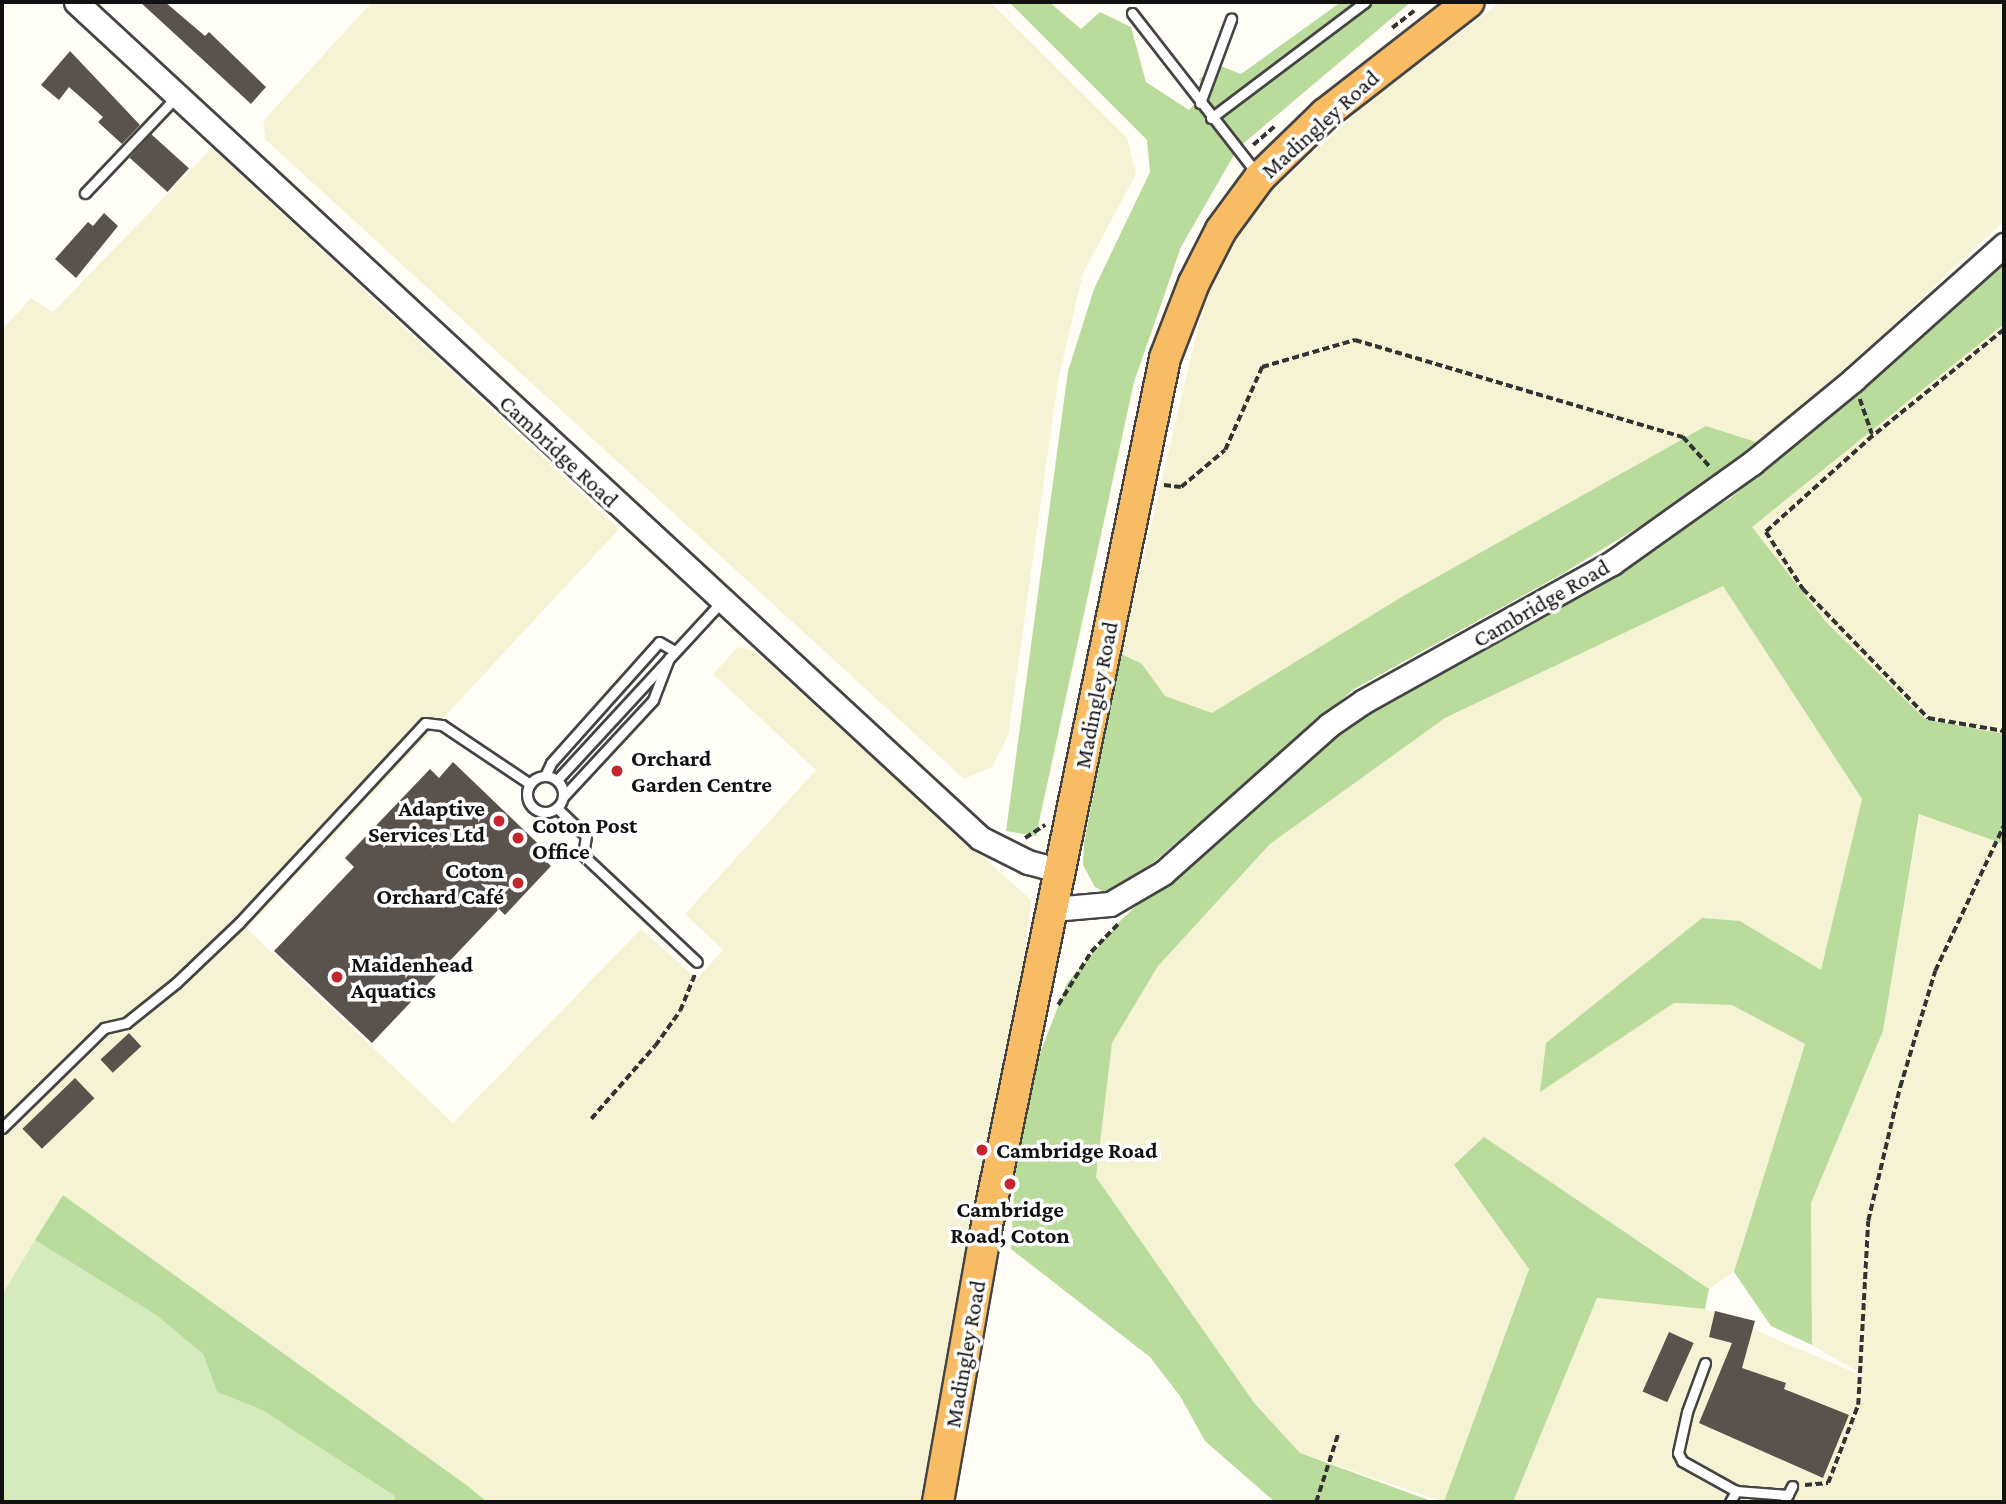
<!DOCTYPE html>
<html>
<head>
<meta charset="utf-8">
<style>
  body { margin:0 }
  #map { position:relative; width:2006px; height:1504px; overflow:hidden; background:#fffdf5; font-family:"Crimson Pro",serif }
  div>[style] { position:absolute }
  .farmland>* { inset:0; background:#f6f3d4 }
  .green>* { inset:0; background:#d5ebbd }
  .forest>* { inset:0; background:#b9dc9c }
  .building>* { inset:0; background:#5a524d; transform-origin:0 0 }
  .path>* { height:3.5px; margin-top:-1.75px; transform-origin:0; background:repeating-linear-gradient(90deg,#333 0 7px,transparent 0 10.5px) }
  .roads { filter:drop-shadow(2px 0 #444) drop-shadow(-2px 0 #444) drop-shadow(0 2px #444) drop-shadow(0 -2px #444) }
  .service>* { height:9px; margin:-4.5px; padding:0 4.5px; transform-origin:4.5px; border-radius:4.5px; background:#fff }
  .service>.ring { margin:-4.5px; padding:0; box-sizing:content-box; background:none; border:9px solid #fff; border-radius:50% }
  .tertiary>* { height:23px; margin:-11.5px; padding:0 11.5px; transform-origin:11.5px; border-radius:11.5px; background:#fff }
  .trunk>* { height:30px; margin:-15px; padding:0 15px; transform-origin:15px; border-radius:15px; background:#f7bc64 }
  .dots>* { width:19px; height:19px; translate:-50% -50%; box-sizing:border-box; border:4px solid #fff; border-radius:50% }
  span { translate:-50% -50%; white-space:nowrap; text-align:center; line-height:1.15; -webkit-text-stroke:7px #fff; paint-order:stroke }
  .street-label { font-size:23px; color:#111 }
  .poi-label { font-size:23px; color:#111; font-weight:700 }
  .left { translate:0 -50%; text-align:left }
  .right { translate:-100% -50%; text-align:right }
  .frame { position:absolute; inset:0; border:4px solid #111; pointer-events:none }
</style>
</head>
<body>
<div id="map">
  <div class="farmland">
    <i style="clip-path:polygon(372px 2px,990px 2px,1127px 138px,1136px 174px,1083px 273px,1058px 381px,1008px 736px,992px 767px,964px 779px,266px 140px,263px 121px)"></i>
    <i style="clip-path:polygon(1501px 2px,2004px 2px,2004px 221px,1748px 460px,1562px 574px,1354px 689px,1141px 873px,1095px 887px,1083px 865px,1084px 843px,1121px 654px,1205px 297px,1223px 256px,1269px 193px,1372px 99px)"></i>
    <i style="clip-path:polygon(212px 148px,619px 529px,247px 929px,453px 1123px,641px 929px,697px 979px,723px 950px,685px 914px,816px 770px,713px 674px,738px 647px,753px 650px,1031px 900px,1014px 1033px,972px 1220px,925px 1502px,487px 1502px,63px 1195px,2px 1295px,2px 330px,31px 298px,53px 312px)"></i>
    <i style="clip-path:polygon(2004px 324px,2004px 734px,1925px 719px,1826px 622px,1751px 527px)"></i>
    <i style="clip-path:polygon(1723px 586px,1862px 799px,1821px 971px,1740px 921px,1540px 1091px,1674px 1003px,1732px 1005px,1805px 1044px,1734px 1272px,1709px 1289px,1484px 1138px,1454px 1166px,1529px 1268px,1444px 1502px,1300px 1453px,1255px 1404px,1096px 1177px,1112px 1043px,1158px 966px,1270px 844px,1445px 718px)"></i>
    <i style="clip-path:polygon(1920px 813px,2004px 844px,2004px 1502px,1513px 1502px,1597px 1298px,1705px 1309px,1868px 1378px,1812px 1345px,1811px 1203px,1883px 1031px)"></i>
  </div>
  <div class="green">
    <i style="clip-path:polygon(35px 1240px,156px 1315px,203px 1354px,217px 1392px,262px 1410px,396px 1496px,394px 1502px,2px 1502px,2px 1295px)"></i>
  </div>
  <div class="forest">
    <i style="clip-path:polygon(1009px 2px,1049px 2px,1081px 29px,1100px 12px,1131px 27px,1146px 82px,1189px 110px,1205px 93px,1199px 79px,1218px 65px,1241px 74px,1341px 2px,1411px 2px,1238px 148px,1181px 247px,1134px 382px,1036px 836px,1006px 831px,1068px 371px,1094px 289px,1150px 172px,1147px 140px)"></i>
    <i style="clip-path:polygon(2004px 261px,2004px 324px,1752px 527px,1826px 622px,1925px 719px,2004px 734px,2004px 844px,1919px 814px,1883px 1031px,1811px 1203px,1812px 1345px,1771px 1326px,1734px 1272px,1805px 1044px,1732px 1005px,1674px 1003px,1540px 1092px,1546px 1043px,1702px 918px,1740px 921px,1821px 970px,1862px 799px,1723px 586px,1445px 718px,1270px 844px,1158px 966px,1112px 1043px,1096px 1177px,1255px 1404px,1300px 1453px,1434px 1502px,1275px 1502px,1205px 1441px,1180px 1396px,1150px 1357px,1011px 1249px,1015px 1175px,1036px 1064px,1067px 983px,1121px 920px,1270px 783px,1360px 707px,1731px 498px)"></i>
    <i style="clip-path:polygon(1706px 426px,1765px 445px,1748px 460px,1562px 574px,1354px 689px,1141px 873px,1110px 895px,1095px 887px,1083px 865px,1084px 843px,1121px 654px,1142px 664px,1165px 696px,1212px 713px,1405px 595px)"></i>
    <i style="clip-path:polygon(1484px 1137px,1709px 1289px,1705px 1309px,1597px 1298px,1513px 1502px,1444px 1502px,1529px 1269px,1454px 1165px)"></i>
    <i style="clip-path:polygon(63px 1195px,469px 1487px,487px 1502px,394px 1502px,395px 1496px,262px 1410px,217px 1392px,203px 1354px,156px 1315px,35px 1240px)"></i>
  </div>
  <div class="building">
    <i style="clip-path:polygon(140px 2px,165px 2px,205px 36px,209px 32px,266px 87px,251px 104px)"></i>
    <i style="clip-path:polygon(70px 51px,140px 125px,122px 144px,98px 122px,103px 117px,69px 87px,59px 100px,41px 85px)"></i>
    <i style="left:151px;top:134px;width:51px;height:32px;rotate:42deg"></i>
    <i style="clip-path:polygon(104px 213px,118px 226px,76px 278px,55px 259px,88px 222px,93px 226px)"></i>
    <i style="clip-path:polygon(453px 762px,551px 856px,546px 861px,551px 866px,505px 915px,499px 909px,372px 1043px,274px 951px,354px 867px,345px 858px,430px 769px,439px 778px)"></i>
    <i style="left:129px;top:1033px;width:18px;height:39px;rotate:47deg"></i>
    <i style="left:75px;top:1078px;width:28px;height:73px;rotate:46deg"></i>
    <i style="clip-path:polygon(1715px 1311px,1755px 1321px,1742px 1368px,1786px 1383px,1784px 1389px,1849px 1415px,1823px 1478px,1699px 1423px,1732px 1343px,1709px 1337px)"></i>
    <i style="left:1669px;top:1332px;width:27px;height:65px;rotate:24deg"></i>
  </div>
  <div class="path">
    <i style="left:1392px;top:28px;width:28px;rotate:-38deg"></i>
    <i style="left:1253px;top:145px;width:30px;rotate:-41deg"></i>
    <i style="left:2004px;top:330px;width:169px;rotate:141deg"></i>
    <i style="left:1873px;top:436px;width:144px;rotate:138.1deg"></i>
    <i style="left:1766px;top:532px;width:68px;rotate:57deg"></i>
    <i style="left:1803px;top:589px;width:180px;rotate:45.9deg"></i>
    <i style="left:1928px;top:718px;width:77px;rotate:9.7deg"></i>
    <i style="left:1860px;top:399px;width:37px;rotate:71deg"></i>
    <i style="left:1164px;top:485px;width:17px;rotate:7deg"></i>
    <i style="left:1181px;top:487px;width:57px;rotate:-40.1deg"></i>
    <i style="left:1225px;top:450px;width:91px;rotate:-66deg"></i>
    <i style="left:1262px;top:367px;width:97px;rotate:-16.2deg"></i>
    <i style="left:1355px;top:340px;width:342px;rotate:16.5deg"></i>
    <i style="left:1683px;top:437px;width:42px;rotate:47.9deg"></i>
    <i style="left:1025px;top:838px;width:24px;rotate:-33deg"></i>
    <i style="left:1058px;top:1005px;width:62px;rotate:-58.1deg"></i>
    <i style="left:1091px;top:952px;width:39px;rotate:-46deg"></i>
    <i style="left:591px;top:1119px;width:97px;rotate:-48.8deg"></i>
    <i style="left:655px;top:1046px;width:43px;rotate:-54.5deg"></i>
    <i style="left:680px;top:1011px;width:40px;rotate:-68deg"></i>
    <i style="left:1805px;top:1485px;width:23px;rotate:-5deg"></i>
    <i style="left:1828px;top:1483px;width:84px;rotate:-69deg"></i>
    <i style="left:1858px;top:1405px;width:184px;rotate:-86.9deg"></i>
    <i style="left:1868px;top:1221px;width:138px;rotate:-76.6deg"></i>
    <i style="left:1900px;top:1087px;width:121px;rotate:-73.2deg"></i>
    <i style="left:1935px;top:971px;width:161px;rotate:-64.7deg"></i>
    <i style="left:1316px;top:1502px;width:71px;rotate:-72.1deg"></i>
  </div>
  <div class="roads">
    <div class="service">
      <i style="left:1132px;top:13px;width:205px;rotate:52.1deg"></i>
      <i style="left:1200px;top:103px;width:90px;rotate:-69.7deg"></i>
      <i style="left:1211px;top:118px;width:193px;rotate:-37deg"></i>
      <i style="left:85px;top:193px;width:132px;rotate:-46.5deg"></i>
      <i style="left:545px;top:776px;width:14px;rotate:-65deg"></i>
      <i style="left:551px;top:763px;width:162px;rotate:-48.2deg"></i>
      <i style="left:659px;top:642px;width:16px;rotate:30deg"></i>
      <i class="ring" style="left:527px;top:776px;width:27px;height:27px"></i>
      <i style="left:557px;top:780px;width:242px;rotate:-47.3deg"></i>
      <i style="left:563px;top:797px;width:132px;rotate:-47.1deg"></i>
      <i style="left:653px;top:700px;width:45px;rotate:-69.1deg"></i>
      <i style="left:557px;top:808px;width:40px;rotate:44deg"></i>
      <i style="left:586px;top:836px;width:19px;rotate:99deg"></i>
      <i style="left:583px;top:855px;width:156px;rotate:43.2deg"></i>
      <i style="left:2px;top:1128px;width:143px;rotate:-44.4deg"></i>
      <i style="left:104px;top:1028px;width:23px;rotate:-13deg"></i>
      <i style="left:126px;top:1023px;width:64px;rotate:-38.7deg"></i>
      <i style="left:176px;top:983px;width:87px;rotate:-43.6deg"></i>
      <i style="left:239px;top:923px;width:273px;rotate:-47.1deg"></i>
      <i style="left:425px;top:723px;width:17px;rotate:7deg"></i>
      <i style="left:442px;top:725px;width:106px;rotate:33.8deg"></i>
      <i style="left:1705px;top:1363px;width:52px;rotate:110.2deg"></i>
      <i style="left:1687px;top:1412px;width:42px;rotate:102.4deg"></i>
      <i style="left:1678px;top:1453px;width:9px;rotate:63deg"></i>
      <i style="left:1682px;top:1461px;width:62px;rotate:29.1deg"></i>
      <i style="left:1730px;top:1502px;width:13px;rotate:-61deg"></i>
      <i style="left:1736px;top:1491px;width:52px;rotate:4.4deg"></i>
      <i style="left:1784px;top:1502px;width:18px;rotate:-63deg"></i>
    </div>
    <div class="tertiary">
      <i style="left:76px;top:2px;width:1231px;rotate:42.76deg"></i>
      <i style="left:980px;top:838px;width:54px;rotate:26.6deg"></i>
      <i style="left:1028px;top:862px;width:34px;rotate:15deg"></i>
      <i style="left:1053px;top:909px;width:57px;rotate:-5deg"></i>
      <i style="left:1110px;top:904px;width:61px;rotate:-30.3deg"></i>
      <i style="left:1163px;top:873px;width:222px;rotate:-41.7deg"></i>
      <i style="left:1329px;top:725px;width:42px;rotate:-34.4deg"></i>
      <i style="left:1364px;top:701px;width:284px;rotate:-29.1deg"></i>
      <i style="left:1612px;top:563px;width:172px;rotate:-35.5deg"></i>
      <i style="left:1752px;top:463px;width:131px;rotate:-39.4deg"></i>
      <i style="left:1853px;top:380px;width:203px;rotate:-41.8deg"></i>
    </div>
    <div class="trunk">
      <i style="left:938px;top:1502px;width:266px;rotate:-80deg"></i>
      <i style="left:984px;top:1240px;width:900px;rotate:-78.4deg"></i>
      <i style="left:1165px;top:358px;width:80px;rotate:-68.9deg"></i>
      <i style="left:1194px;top:283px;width:59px;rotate:-63deg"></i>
      <i style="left:1221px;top:230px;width:66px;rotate:-53.7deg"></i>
      <i style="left:1260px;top:177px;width:91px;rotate:-44.1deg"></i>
      <i style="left:1325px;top:114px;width:182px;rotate:-37.9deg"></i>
    </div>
  </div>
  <div class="dots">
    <i style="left:617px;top:771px;background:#c4262e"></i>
    <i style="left:499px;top:821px;background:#c4262e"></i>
    <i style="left:518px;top:838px;background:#c4262e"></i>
    <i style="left:518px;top:883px;background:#c4262e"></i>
    <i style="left:337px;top:977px;background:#c4262e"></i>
    <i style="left:982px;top:1150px;background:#c4262e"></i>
    <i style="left:1010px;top:1184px;background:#c4262e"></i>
  </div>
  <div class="street-label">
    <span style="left:1320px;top:124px;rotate:-42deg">Madingley Road</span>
    <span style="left:559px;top:451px;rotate:43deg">Cambridge Road</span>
    <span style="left:1541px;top:603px;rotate:-30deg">Cambridge Road</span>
    <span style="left:1096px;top:695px;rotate:-79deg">Madingley Road</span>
    <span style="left:965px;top:1354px;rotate:-80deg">Madingley Road</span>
  </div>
  <div class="poi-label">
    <span class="left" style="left:631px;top:771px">Orchard<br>Garden Centre</span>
    <span class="right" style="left:485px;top:821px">Adaptive<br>Services Ltd</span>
    <span class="left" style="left:532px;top:838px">Coton Post<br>Office</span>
    <span class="right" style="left:504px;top:883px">Coton<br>Orchard Café</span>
    <span class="left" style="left:351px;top:977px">Maidenhead<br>Aquatics</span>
    <span class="left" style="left:996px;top:1150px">Cambridge Road</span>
    <span style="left:1010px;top:1222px">Cambridge<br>Road, Coton</span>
  </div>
  <div class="frame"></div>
</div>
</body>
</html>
